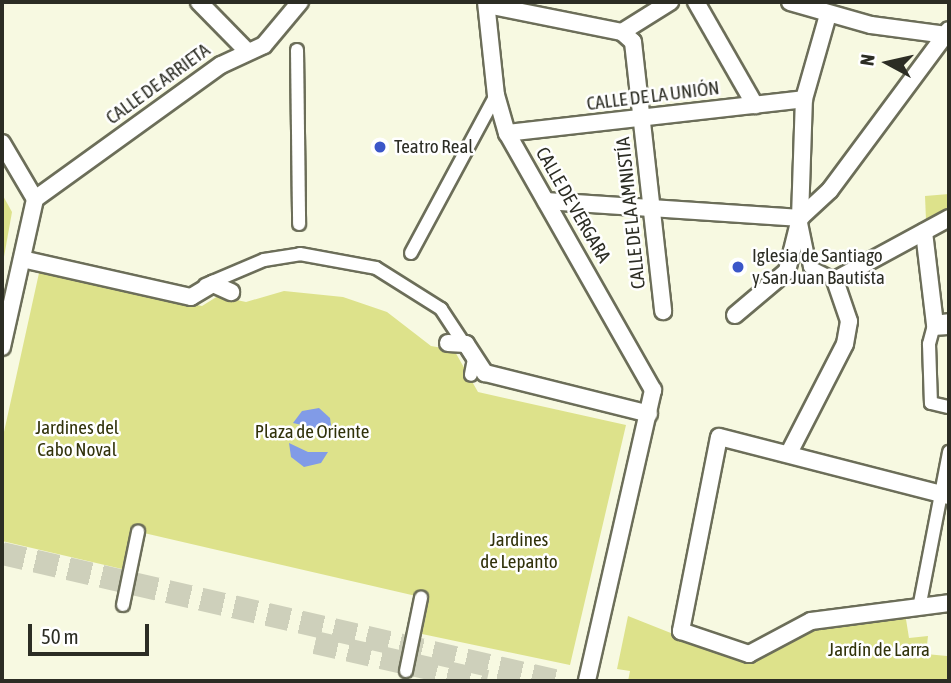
<!DOCTYPE html>
<html>
<head>
<meta charset="utf-8">
<style>
  body { margin:0 }
  #map { position:relative; width:951px; height:683px; overflow:hidden; background:#f7f9e1; font-family:"Asap Condensed",sans-serif }
  div>[style] { position:absolute }
  .green>* { inset:0; background:#dde28b }
  .water>* { inset:0; background:#819be7 }
  .secondary-tunnel>* { height:23px; margin-top:-11.5px; transform-origin:0; background:repeating-linear-gradient(90deg,#ced0bb 0 23px,transparent 0 34px) }
  .roads { filter:drop-shadow(2px 0 #6c6e59) drop-shadow(-2px 0 #6c6e59) drop-shadow(0 2px #6c6e59) drop-shadow(0 -2px #6c6e59) }
  .pedestrian>* { height:12px; margin:-6px; padding:0 6px; transform-origin:6px; border-radius:6px; background:#fff }
  .minor>* { height:16px; margin:-8px; padding:0 8px; transform-origin:8px; border-radius:8px; background:#fff }
  .dots>* { width:19px; height:19px; translate:-50% -50%; box-sizing:border-box; border:4px solid #fff; border-radius:50% }
  span { translate:-50% -50%; white-space:nowrap; text-align:center; line-height:1.15; -webkit-text-stroke:5px #fff; paint-order:stroke }
  .street-label { font-size:19px; color:#2c2d24 }
  .poi-label { font-size:19px; color:#2c2d24 }
  .left { translate:0 -50%; text-align:left }
  .park-label { font-size:19px; color:#31320a }
  .frame { position:absolute; inset:0; border:4px solid #2c2d24; pointer-events:none }
  .north { position:absolute; left:853px; top:28px; width:70px; height:70px; -webkit-text-stroke:5px #fff; paint-order:stroke; rotate:278deg; font-size:19px; font-weight:700; line-height:28px; text-align:center; color:#2c2d24 }
  .north::after { content:''; display:block; margin:auto; width:24px; height:32px; background:#2c2d24; clip-path:polygon(50% 0,100% 100%,50% 72%,0 100%) }
  .scale { position:absolute; left:28px; top:624px; width:121px; height:32px; box-sizing:border-box; border:4px solid #2c2d24; border-top:0; padding-left:9px; font-size:21px; line-height:24px; white-space:nowrap; color:#2c2d24; -webkit-text-stroke:5px #fff; paint-order:stroke }
</style>
</head>
<body>
<div id="map">
  <div class="green">
    <i style="clip-path:polygon(2px 194px,12px 212px,2px 268px)"></i>
    <i style="clip-path:polygon(949px 194px,949px 208px,926px 220px,925px 196px)"></i>
    <i style="clip-path:polygon(39px 273px,202px 306px,218px 296px,246px 302px,284px 291px,343px 297px,387px 312px,431px 346px,454px 350px,478px 392px,626px 425px,570px 665px,422px 634px,429px 599px,131px 530px,122px 569px,2px 541px,2px 441px)"></i>
    <i style="clip-path:polygon(905px 613px,909px 638px,928px 636px,926px 654px,947px 656px,949px 681px,628px 681px,630px 671px,617px 669px,628px 616px,749px 664px,817px 628px)"></i>
  </div>
  <div class="water">
    <i style="clip-path:polygon(319px 408px,330px 418px,332px 432px,293px 423px,302px 411px)"></i>
    <i style="clip-path:polygon(289px 443px,308px 452px,328px 452px,321px 463px,304px 467px,291px 457px)"></i>
  </div>
  <div class="secondary-tunnel">
    <i style="left:2px;top:553px;width:572px;rotate:12.94deg"></i>
    <i style="left:315px;top:642px;width:176px;rotate:12.8deg"></i>
  </div>
  <div class="roads">
    <div class="pedestrian">
      <i style="left:297px;top:50px;width:174px;rotate:89.3deg"></i>
      <i style="left:801px;top:223px;width:45px;rotate:78.4deg"></i>
      <i style="left:810px;top:267px;width:28px;rotate:27deg"></i>
      <i style="left:411px;top:253px;width:179px;rotate:-61.7deg"></i>
      <i style="left:205px;top:285px;width:64px;rotate:-23deg"></i>
      <i style="left:264px;top:260px;width:36px;rotate:-9deg"></i>
      <i style="left:300px;top:254px;width:77px;rotate:10.4deg"></i>
      <i style="left:376px;top:268px;width:77px;rotate:32.2deg"></i>
      <i style="left:441px;top:309px;width:60px;rotate:56.6deg"></i>
      <i style="left:474px;top:359px;width:16px;rotate:101deg"></i>
      <i style="left:948px;top:328px;width:15px;rotate:176deg"></i>
      <i style="left:933px;top:329px;width:16px;rotate:105deg"></i>
      <i style="left:929px;top:344px;width:59px;rotate:88.1deg"></i>
      <i style="left:931px;top:403px;width:18px;rotate:13deg"></i>
      <i style="left:920px;top:603px;width:154px;rotate:-79.1deg"></i>
      <i style="left:123px;top:605px;width:75px;rotate:-78.4deg"></i>
      <i style="left:406px;top:671px;width:75px;rotate:-78.4deg"></i>
    </div>
    <div class="minor">
      <i style="left:199px;top:2px;width:69px;rotate:45.6deg"></i>
      <i style="left:486px;top:2px;width:94px;rotate:83.9deg"></i>
      <i style="left:496px;top:95px;width:40px;rotate:74deg"></i>
      <i style="left:507px;top:133px;width:296px;rotate:60.4deg"></i>
      <i style="left:653px;top:390px;width:298px;rotate:102.8deg"></i>
      <i style="left:696px;top:2px;width:119px;rotate:60.2deg"></i>
      <i style="left:790px;top:2px;width:84px;rotate:15.9deg"></i>
      <i style="left:871px;top:25px;width:76px;rotate:7.6deg"></i>
      <i style="left:487px;top:5px;width:138px;rotate:11.3deg"></i>
      <i style="left:622px;top:32px;width:15px;rotate:42deg"></i>
      <i style="left:633px;top:42px;width:271px;rotate:83.6deg"></i>
      <i style="left:622px;top:32px;width:57px;rotate:-32deg"></i>
      <i style="left:507px;top:133px;width:299px;rotate:-6.5deg"></i>
      <i style="left:2px;top:143px;width:65px;rotate:59.5deg"></i>
      <i style="left:35px;top:199px;width:229px;rotate:-35.8deg"></i>
      <i style="left:221px;top:65px;width:47px;rotate:-24.9deg"></i>
      <i style="left:264px;top:45px;width:56px;rotate:-50.1deg"></i>
      <i style="left:546px;top:201px;width:255px;rotate:3.8deg"></i>
      <i style="left:800px;top:218px;width:119px;rotate:-88.1deg"></i>
      <i style="left:804px;top:99px;width:87px;rotate:-74.1deg"></i>
      <i style="left:924px;top:232px;width:93px;rotate:83.2deg"></i>
      <i style="left:935px;top:324px;width:14px;rotate:-8deg"></i>
      <i style="left:22px;top:259px;width:173px;rotate:12.7deg"></i>
      <i style="left:191px;top:297px;width:26px;rotate:-31deg"></i>
      <i style="left:213px;top:284px;width:20px;rotate:24deg"></i>
      <i style="left:735px;top:315px;width:68px;rotate:-40.2deg"></i>
      <i style="left:787px;top:271px;width:55px;rotate:-76.2deg"></i>
      <i style="left:800px;top:218px;width:41px;rotate:-43deg"></i>
      <i style="left:830px;top:190px;width:199px;rotate:-53.4deg"></i>
      <i style="left:448px;top:343px;width:18px;rotate:3deg"></i>
      <i style="left:466px;top:344px;width:35px;rotate:57deg"></i>
      <i style="left:485px;top:373px;width:169px;rotate:14deg"></i>
      <i style="left:2px;top:347px;width:152px;rotate:-77.4deg"></i>
      <i style="left:790px;top:451px;width:120px;rotate:-62.8deg"></i>
      <i style="left:845px;top:344px;width:23px;rotate:-80deg"></i>
      <i style="left:849px;top:321px;width:43px;rotate:-108.9deg"></i>
      <i style="left:835px;top:280px;width:130px;rotate:-28.5deg"></i>
      <i style="left:949px;top:496px;width:237px;rotate:-165.6deg"></i>
      <i style="left:719px;top:437px;width:198px;rotate:101.1deg"></i>
      <i style="left:681px;top:631px;width:72px;rotate:18.7deg"></i>
      <i style="left:749px;top:654px;width:70px;rotate:-28deg"></i>
      <i style="left:811px;top:621px;width:139px;rotate:-7.4deg"></i>
    </div>
  </div>
  <div class="dots">
    <i style="left:380px;top:147px;background:#3b56c8"></i>
    <i style="left:738px;top:267px;background:#3b56c8"></i>
  </div>
  <div class="street-label">
    <span style="left:158px;top:84px;rotate:-36deg">CALLE DE ARRIETA</span>
    <span style="left:653px;top:96px;rotate:-7deg">CALLE DE LA UNIÓN</span>
    <span style="left:573px;top:205px;rotate:60deg">CALLE DE VERGARA</span>
    <span style="left:631px;top:213px;rotate:-96deg">CALLE DE LA AMNISTÍA</span>
  </div>
  <div class="poi-label">
    <span class="left" style="left:394px;top:147px">Teatro Real</span>
    <span class="left" style="left:752px;top:267px">Iglesia de Santiago<br>y San Juan Bautista</span>
  </div>
  <div class="park-label">
    <span style="left:77px;top:439px">Jardines del<br>Cabo Noval</span>
    <span style="left:312px;top:432px">Plaza de Oriente</span>
    <span style="left:519px;top:551px">Jardines<br>de Lepanto</span>
    <span style="left:879px;top:650px">Jardín de Larra</span>
  </div>
  <div class="frame"></div>
  <div class="north">N</div>
  <div class="scale">50 m</div>
</div>
</body>
</html>
